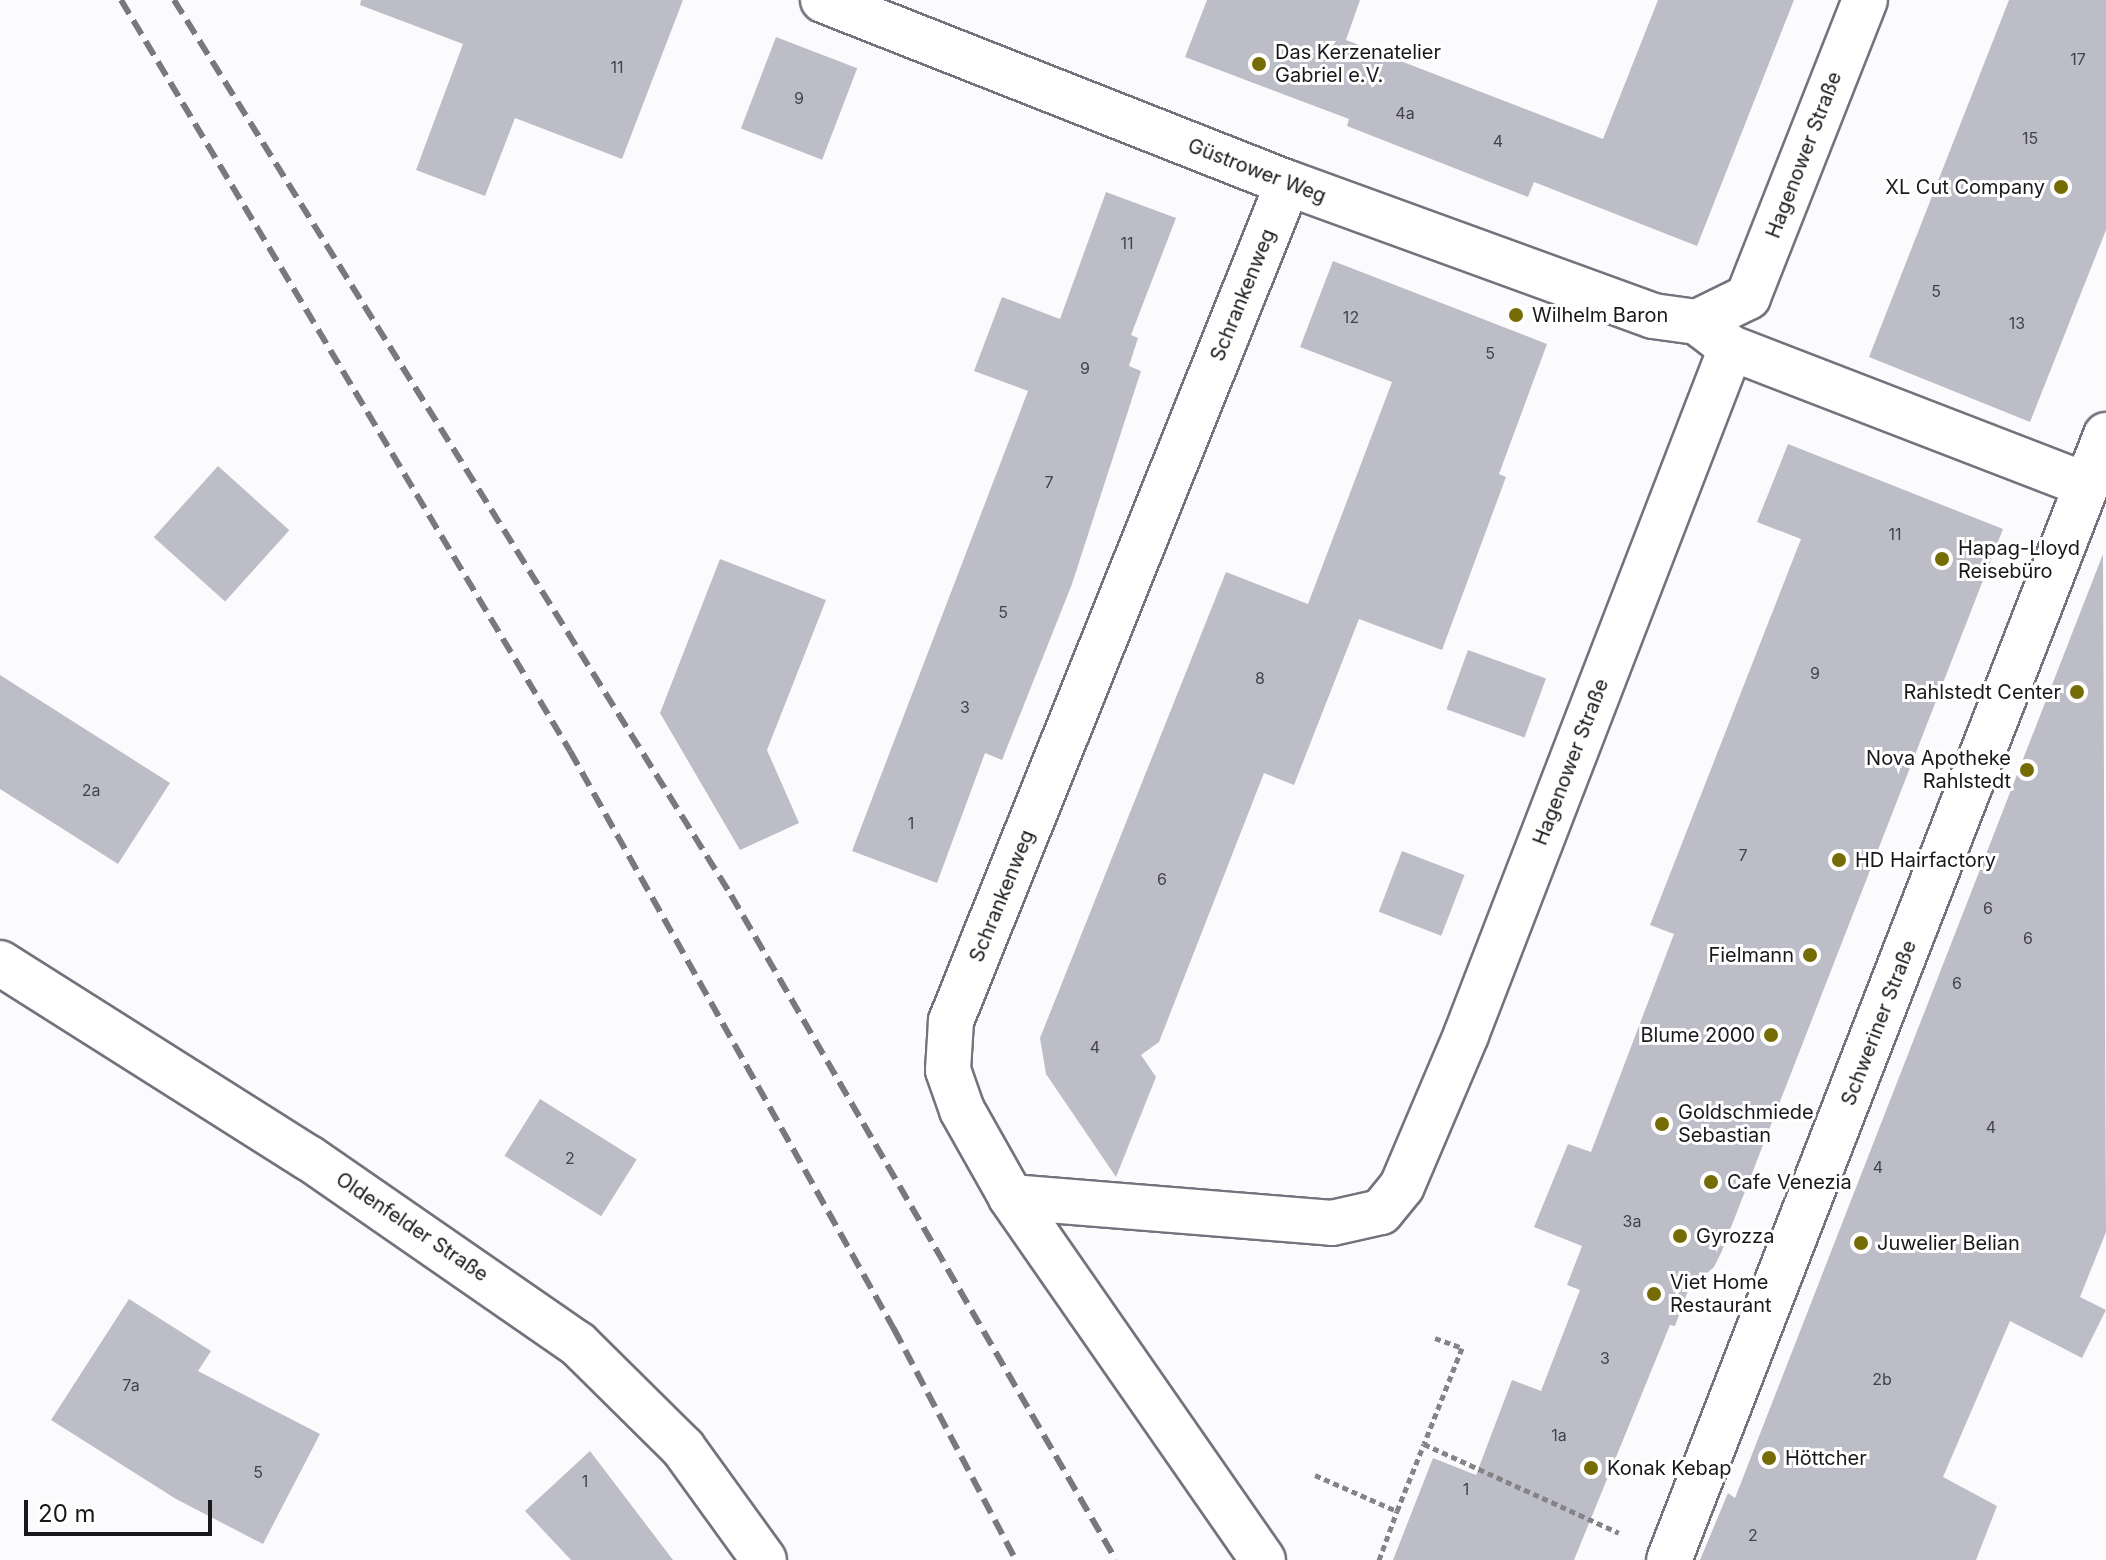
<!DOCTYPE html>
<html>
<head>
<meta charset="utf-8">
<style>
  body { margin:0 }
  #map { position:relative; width:2106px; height:1560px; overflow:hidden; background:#fbfbfe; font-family:Inter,sans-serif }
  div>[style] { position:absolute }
  .building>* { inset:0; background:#bdbdc8; transform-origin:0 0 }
  .path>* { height:5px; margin-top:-2.5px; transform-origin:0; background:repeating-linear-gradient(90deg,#848487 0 6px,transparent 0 10px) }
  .roads { filter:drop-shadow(2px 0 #72737d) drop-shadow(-2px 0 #72737d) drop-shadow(0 2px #72737d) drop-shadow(0 -2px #72737d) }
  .street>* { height:44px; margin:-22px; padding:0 22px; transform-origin:22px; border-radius:22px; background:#fff }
  .rail>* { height:6px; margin-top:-3px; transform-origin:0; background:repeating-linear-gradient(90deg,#79797c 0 16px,transparent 0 24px) }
  .dots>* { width:22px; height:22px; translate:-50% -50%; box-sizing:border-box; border:4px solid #fff; border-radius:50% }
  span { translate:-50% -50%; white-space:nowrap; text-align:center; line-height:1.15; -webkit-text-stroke:6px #fff; paint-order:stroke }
  .number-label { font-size:16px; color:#424248 }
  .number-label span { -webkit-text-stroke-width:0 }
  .poi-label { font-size:20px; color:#19191d }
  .left { translate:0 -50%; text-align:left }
  .right { translate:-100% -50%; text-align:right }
  .street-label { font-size:20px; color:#19191d }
  .scale { position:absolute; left:24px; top:1500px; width:188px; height:36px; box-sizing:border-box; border:4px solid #19191d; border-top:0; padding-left:10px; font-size:24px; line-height:28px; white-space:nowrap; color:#19191d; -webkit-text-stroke:6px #fff; paint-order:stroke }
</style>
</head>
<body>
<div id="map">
  <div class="building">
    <i style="clip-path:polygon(361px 0,683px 0,622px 159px,515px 118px,485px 196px,416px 170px,463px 44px,360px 5px)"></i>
    <i style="clip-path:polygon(1207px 0,1360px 0,1346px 40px,1603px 139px,1658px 0,1794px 0,1697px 246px,1534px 182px,1528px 197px,1347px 126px,1349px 119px,1185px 57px)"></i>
    <i style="clip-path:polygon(2009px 0,2106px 0,2106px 230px,2030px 422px,1869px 357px)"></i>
    <i style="left:776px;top:37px;width:87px;height:98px;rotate:21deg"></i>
    <i style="clip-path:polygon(1106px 192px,1176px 218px,1131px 335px,1138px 338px,1129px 366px,1141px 371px,1072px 584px,1002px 760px,985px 753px,937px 883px,852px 851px,1028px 391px,974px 371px,1002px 297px,1060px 319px)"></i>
    <i style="clip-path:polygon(1333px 261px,1547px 344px,1499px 474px,1506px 477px,1442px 650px,1359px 619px,1294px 785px,1264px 773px,1159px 1042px,1141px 1055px,1156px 1077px,1116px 1177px,1046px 1074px,1040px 1038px,1226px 572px,1308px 604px,1392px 382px,1300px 347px)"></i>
    <i style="clip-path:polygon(1788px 444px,2003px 529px,1721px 1253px,1714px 1267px,1689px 1288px,1675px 1326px,1670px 1325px,1574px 1560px,1393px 1560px,1433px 1458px,1476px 1475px,1512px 1380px,1541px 1391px,1580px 1290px,1567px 1285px,1582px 1246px,1534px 1227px,1568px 1144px,1591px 1152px,1674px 934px,1650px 925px,1801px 539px,1757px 522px)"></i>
    <i style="left:218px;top:466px;width:96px;height:96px;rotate:42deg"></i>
    <i style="clip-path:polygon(2103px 554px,2106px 1232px,2080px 1297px,2106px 1310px,2082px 1358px,2010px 1321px,1943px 1477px,1997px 1506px,1976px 1560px,1700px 1560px,1728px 1493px,1735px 1498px)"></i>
    <i style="clip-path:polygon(720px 559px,826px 600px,767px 750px,799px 823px,740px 850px,660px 713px)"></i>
    <i style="left:1468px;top:650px;width:83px;height:63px;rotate:20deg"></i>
    <i style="clip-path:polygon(0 675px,170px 783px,118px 864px,0 789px)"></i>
    <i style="left:1402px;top:851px;width:67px;height:65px;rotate:21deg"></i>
    <i style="left:540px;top:1099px;width:114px;height:67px;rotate:32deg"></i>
    <i style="clip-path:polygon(129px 1299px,211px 1351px,198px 1371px,320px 1434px,263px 1544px,176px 1499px,51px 1420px)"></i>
    <i style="clip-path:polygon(590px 1451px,673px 1560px,571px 1560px,525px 1511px)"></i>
  </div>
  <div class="path">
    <i style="left:1435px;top:1338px;width:29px;rotate:20deg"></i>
    <i style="left:1462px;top:1348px;width:103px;rotate:111.6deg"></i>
    <i style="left:1424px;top:1444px;width:214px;rotate:24.5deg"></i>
    <i style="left:1315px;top:1475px;width:90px;rotate:23.7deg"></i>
    <i style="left:1397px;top:1511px;width:72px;rotate:-68.1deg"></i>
    <i style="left:1379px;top:1560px;width:52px;rotate:-69.8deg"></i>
  </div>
  <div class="roads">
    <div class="street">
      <i style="left:823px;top:0;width:500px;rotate:21.5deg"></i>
      <i style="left:1288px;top:183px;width:388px;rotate:20deg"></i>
      <i style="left:1653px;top:316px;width:44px;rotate:7.8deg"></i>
      <i style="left:1697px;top:322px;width:57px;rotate:-26.1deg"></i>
      <i style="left:1748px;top:297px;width:319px;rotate:-68.5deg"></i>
      <i style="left:1731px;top:348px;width:381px;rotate:21.1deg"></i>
      <i style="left:0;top:963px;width:365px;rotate:32.3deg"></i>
      <i style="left:309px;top:1158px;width:327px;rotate:34.7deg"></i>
      <i style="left:578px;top:1344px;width:148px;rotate:44.7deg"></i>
      <i style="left:683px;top:1448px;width:138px;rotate:54.1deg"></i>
      <i style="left:1011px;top:1197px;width:322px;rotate:4.6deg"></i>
      <i style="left:1332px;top:1223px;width:50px;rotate:-12.7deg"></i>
      <i style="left:1381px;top:1212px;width:33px;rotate:-51deg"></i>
      <i style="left:1402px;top:1186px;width:164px;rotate:-67deg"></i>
      <i style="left:1466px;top:1035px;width:736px;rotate:-68.91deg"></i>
      <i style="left:1731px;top:348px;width:43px;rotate:-142.6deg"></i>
      <i style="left:1263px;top:1560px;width:442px;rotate:-124.8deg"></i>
      <i style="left:1011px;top:1197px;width:100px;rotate:-119.4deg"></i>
      <i style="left:962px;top:1110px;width:42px;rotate:-109.3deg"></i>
      <i style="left:948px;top:1070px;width:49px;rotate:-86.5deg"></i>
      <i style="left:951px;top:1021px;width:903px;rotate:-68.09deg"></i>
      <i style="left:1669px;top:1560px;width:1207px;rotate:-68.77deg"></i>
    </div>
  </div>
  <div class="rail">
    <i style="left:121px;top:0;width:875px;rotate:59.13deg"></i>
    <i style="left:570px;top:751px;width:663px;rotate:60.73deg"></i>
    <i style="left:894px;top:1329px;width:261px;rotate:62.2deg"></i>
    <i style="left:174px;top:0;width:1054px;rotate:58.1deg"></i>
    <i style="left:731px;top:895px;width:768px;rotate:59.93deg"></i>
  </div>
  <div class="dots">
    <i style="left:1259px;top:64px;background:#766c06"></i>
    <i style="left:2061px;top:187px;background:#766c06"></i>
    <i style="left:1516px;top:315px;background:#766c06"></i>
    <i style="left:1942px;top:559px;background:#766c06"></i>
    <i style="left:2077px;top:692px;background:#766c06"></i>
    <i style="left:2027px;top:770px;background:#766c06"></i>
    <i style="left:1839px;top:860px;background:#766c06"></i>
    <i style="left:1810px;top:955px;background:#766c06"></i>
    <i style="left:1771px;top:1035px;background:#766c06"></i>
    <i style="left:1662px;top:1124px;background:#766c06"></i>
    <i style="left:1711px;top:1182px;background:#766c06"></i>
    <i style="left:1680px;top:1236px;background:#766c06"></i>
    <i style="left:1861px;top:1243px;background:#766c06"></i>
    <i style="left:1654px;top:1294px;background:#766c06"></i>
    <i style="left:1769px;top:1458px;background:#766c06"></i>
    <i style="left:1591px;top:1468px;background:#766c06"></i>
  </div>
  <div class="number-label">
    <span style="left:2078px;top:59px">17</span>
    <span style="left:617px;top:67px">11</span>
    <span style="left:799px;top:98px">9</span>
    <span style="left:1405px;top:113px">4a</span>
    <span style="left:2030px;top:138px">15</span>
    <span style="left:1498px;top:141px">4</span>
    <span style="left:1127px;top:243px">11</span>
    <span style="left:1936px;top:291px">5</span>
    <span style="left:1351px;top:317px">12</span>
    <span style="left:2017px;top:323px">13</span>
    <span style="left:1490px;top:353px">5</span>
    <span style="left:1085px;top:368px">9</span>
    <span style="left:1049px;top:482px">7</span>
    <span style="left:1895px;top:534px">11</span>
    <span style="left:1003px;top:612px">5</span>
    <span style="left:1815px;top:673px">9</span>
    <span style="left:1260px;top:678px">8</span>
    <span style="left:965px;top:707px">3</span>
    <span style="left:91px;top:790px">2a</span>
    <span style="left:911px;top:823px">1</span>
    <span style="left:1743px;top:855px">7</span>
    <span style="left:1162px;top:879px">6</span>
    <span style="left:1988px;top:908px">6</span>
    <span style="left:2028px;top:938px">6</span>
    <span style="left:1957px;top:983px">6</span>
    <span style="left:1095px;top:1047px">4</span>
    <span style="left:1991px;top:1127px">4</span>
    <span style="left:570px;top:1158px">2</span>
    <span style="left:1878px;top:1167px">4</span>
    <span style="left:1632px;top:1221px">3a</span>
    <span style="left:1605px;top:1358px">3</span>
    <span style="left:1882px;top:1379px">2b</span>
    <span style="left:131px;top:1385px">7a</span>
    <span style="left:1559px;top:1435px">1a</span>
    <span style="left:258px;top:1472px">5</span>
    <span style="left:585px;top:1481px">1</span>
    <span style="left:1466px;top:1489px">1</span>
    <span style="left:1753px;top:1535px">2</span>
  </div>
  <div class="poi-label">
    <span class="left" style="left:1275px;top:64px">Das Kerzenatelier<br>Gabriel e.V.</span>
    <span class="right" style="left:2045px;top:187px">XL Cut Company</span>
    <span class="left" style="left:1532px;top:315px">Wilhelm Baron</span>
    <span class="left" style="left:1958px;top:560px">Hapag-Lloyd<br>Reisebüro</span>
    <span class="right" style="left:2061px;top:692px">Rahlstedt Center</span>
    <span class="right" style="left:2011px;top:770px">Nova Apotheke<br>Rahlstedt</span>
    <span class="left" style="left:1855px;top:860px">HD Hairfactory</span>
    <span class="right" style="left:1794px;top:955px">Fielmann</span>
    <span class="right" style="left:1755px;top:1035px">Blume 2000</span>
    <span class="left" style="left:1678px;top:1124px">Goldschmiede<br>Sebastian</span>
    <span class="left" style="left:1727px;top:1182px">Cafe Venezia</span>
    <span class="left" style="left:1696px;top:1236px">Gyrozza</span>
    <span class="left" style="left:1877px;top:1243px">Juwelier Belian</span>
    <span class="left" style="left:1670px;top:1294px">Viet Home<br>Restaurant</span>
    <span class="left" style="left:1785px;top:1458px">Höttcher</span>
    <span class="left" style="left:1607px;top:1468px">Konak Kebap</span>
  </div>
  <div class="street-label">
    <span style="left:1804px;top:155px;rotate:-69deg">Hagenower Straße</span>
    <span style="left:1257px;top:171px;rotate:21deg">Güstrower Weg</span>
    <span style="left:1243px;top:295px;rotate:-68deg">Schrankenweg</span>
    <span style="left:1571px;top:762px;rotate:-69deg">Hagenower Straße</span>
    <span style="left:1002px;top:896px;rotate:-68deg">Schrankenweg</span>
    <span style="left:1879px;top:1023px;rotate:-69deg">Schweriner Straße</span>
    <span style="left:412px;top:1227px;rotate:34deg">Oldenfelder Straße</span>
  </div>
  <div class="scale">20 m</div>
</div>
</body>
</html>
